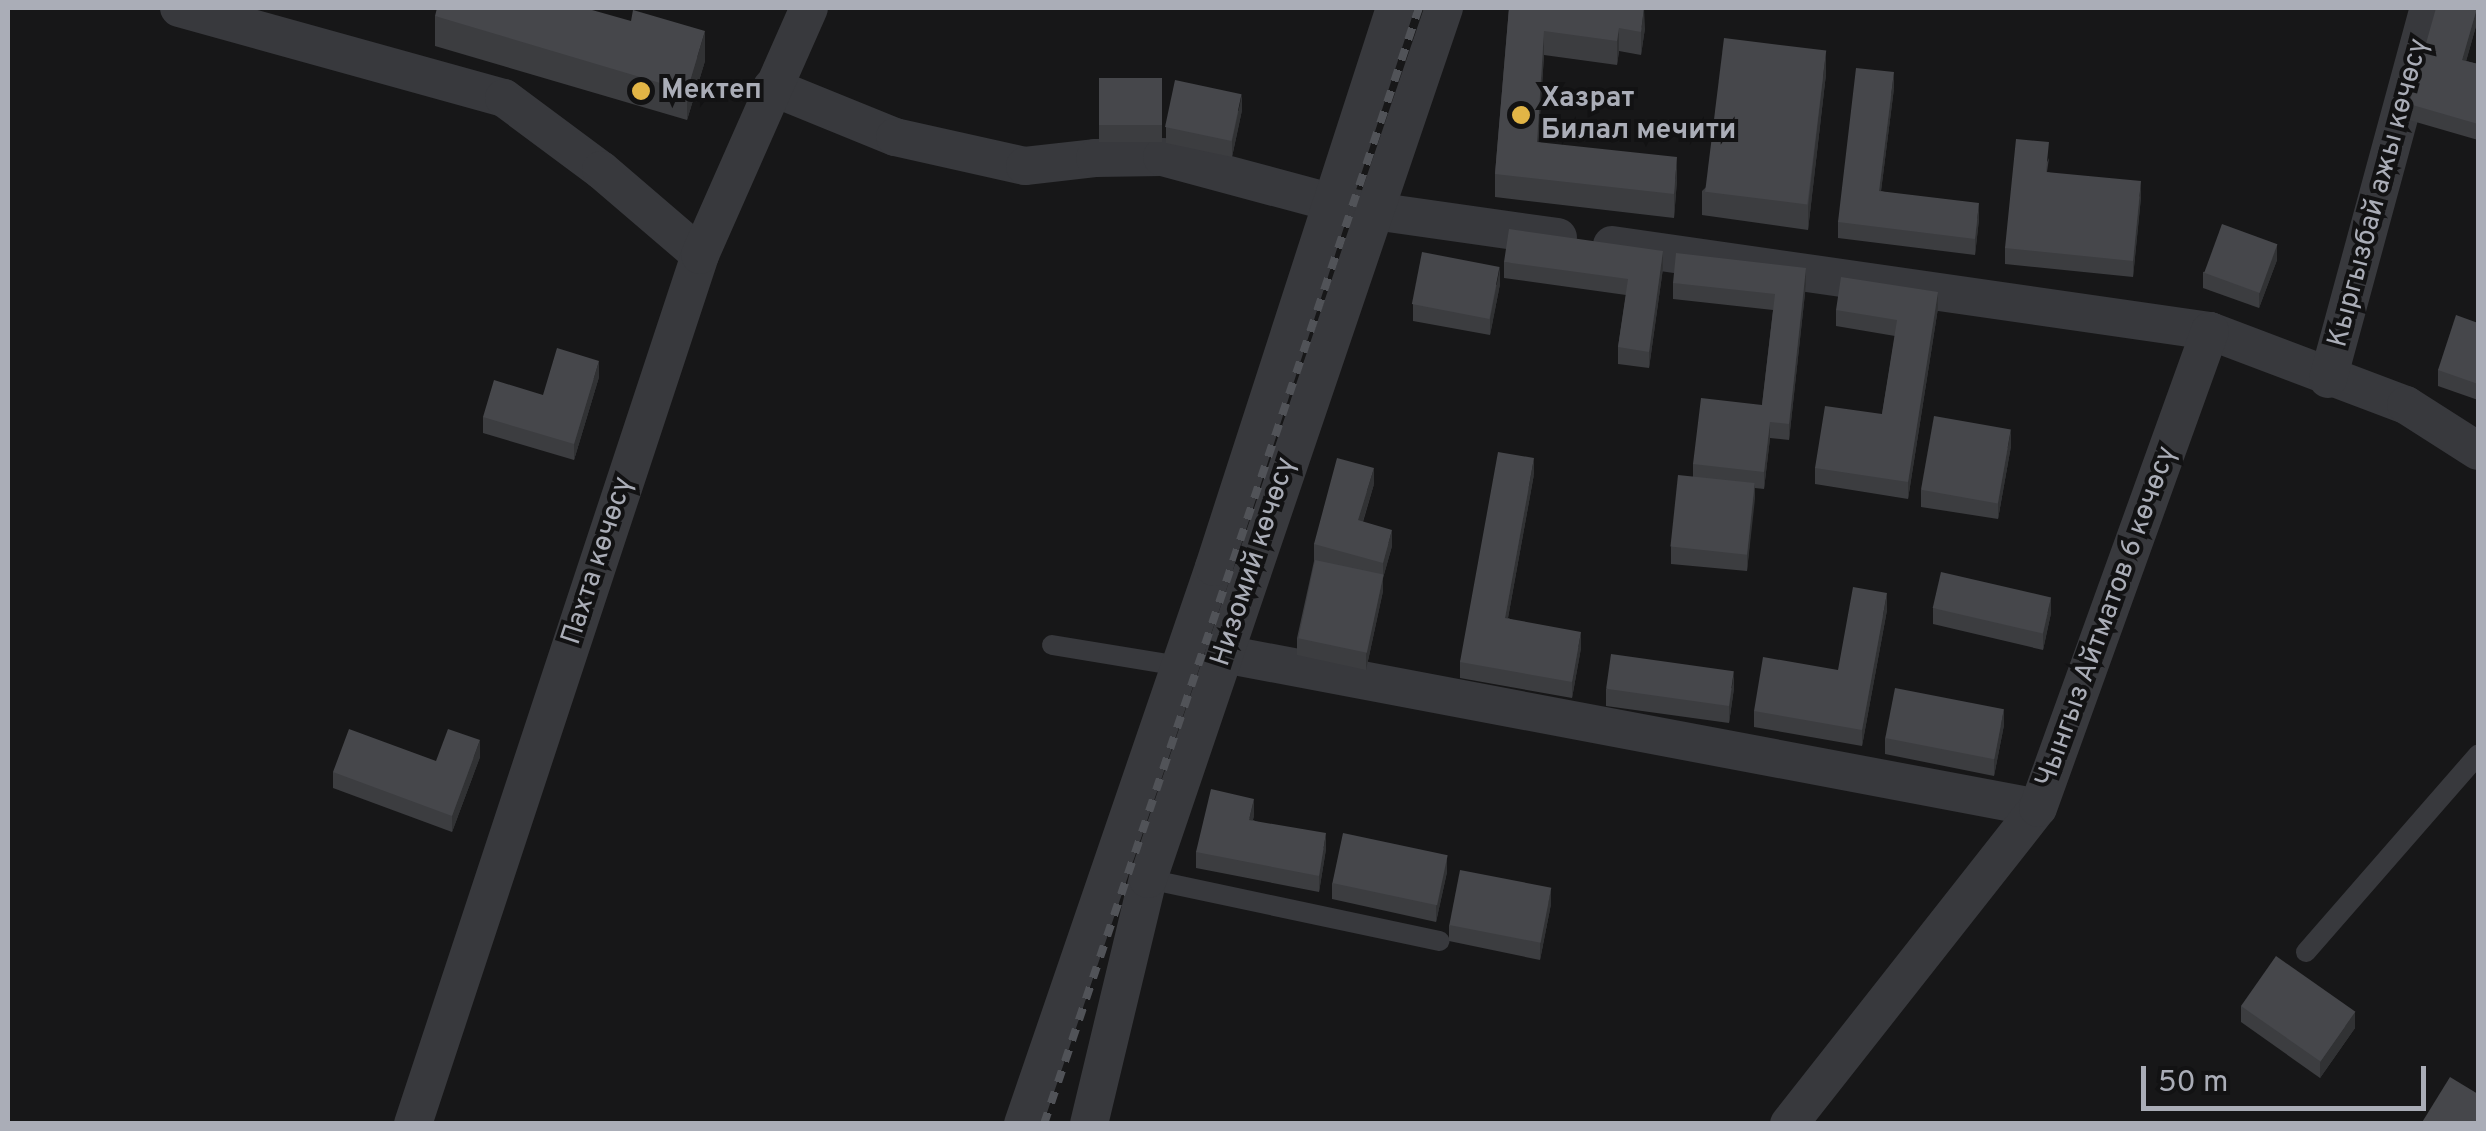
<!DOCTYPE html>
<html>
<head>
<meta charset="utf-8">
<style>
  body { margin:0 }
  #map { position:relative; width:2486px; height:1131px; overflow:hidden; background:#171718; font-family:Overpass,sans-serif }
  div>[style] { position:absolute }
  .service>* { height:20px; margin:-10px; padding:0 10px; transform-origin:10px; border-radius:10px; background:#38393d }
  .minor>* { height:38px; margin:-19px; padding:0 19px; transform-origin:19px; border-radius:19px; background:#38393d }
  .rail>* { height:8px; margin-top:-4px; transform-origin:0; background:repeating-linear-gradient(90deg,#515358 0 12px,transparent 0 22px) }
  .wall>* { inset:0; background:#3c3d40; transform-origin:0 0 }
  .shaded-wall>* { inset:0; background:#313234 }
  .building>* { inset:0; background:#46474b; transform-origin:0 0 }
  .dots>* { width:28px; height:28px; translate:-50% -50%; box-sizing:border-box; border:5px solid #121213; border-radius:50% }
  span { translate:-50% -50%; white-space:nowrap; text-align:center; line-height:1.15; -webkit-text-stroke:8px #121213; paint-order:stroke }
  .poi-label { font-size:28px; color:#aaadb7; font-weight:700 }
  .left { translate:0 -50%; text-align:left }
  .street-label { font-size:28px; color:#aaadb7 }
  .frame { position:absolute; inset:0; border:10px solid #aaadb7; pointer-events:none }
  .scale { position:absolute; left:2141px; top:1066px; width:285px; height:45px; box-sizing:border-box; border:5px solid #aaadb7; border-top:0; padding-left:12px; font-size:30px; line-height:35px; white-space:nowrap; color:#aaadb7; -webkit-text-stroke:8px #121213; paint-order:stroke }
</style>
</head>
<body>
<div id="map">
  <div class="service">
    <i style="left:1052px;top:645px;width:130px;rotate:9.3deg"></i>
    <i style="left:1148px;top:879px;width:298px;rotate:12deg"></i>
    <i style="left:2306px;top:952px;width:262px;rotate:-48.9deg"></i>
  </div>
  <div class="minor">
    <i style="left:179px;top:8px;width:337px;rotate:15.5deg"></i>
    <i style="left:504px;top:98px;width:121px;rotate:36.6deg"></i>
    <i style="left:601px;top:170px;width:130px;rotate:40.6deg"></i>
    <i style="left:772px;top:87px;width:133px;rotate:22.1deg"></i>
    <i style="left:895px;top:137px;width:133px;rotate:12.6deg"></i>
    <i style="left:1025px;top:166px;width:70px;rotate:-6.5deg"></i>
    <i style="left:1095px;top:158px;width:67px;rotate:-0.9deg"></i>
    <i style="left:1162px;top:157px;width:198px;rotate:15deg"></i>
    <i style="left:1353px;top:208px;width:207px;rotate:8.1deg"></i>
    <i style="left:1612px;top:245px;width:604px;rotate:8.18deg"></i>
    <i style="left:2210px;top:331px;width:210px;rotate:20.7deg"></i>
    <i style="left:2406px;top:405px;width:85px;rotate:32.6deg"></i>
    <i style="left:2328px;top:379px;width:385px;rotate:-74.8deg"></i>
    <i style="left:1224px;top:654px;width:828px;rotate:10.71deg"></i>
    <i style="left:413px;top:1124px;width:915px;rotate:-71.72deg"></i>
    <i style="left:700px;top:255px;width:270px;rotate:-66.2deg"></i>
    <i style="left:1023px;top:1124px;width:589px;rotate:-71.07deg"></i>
    <i style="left:1214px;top:567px;width:588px;rotate:-72.06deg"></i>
    <i style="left:1089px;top:1124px;width:252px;rotate:-76.5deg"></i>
    <i style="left:1148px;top:879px;width:920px;rotate:-71.23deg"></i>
    <i style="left:1789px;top:1124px;width:402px;rotate:-51.8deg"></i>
    <i style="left:2038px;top:808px;width:507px;rotate:-70.17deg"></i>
  </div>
  <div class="rail">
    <i style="left:1044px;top:1124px;width:1177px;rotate:-71.43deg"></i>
  </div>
  <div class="wall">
    <i style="clip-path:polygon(1509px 8px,1645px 28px,1641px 55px,1619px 51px,1617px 65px,1544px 55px,1538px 142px,1677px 180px,1674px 218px,1495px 197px,1495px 174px)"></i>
    <i style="clip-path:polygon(2478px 8px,2478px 19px,2466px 61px,2478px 64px,2478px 140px,2409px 120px,2409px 104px)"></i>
    <i style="clip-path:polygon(435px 16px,631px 21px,705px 61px,687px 120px,435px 46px)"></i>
    <i style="clip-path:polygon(1826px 74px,1808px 230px,1702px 215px,1702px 191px)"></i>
    <i style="left:1099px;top:78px;width:63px;height:64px"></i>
    <i style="clip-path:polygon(1894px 88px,1881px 191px,1979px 219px,1975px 255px,1838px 238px,1838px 222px)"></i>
    <i style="clip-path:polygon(1242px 110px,1232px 157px,1166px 143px,1166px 127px)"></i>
    <i style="clip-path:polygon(2049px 158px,2047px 172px,2141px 197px,2133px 277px,2005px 264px,2005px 248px)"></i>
    <i style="clip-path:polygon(2277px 260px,2259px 308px,2203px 288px,2203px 272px)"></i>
    <i style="clip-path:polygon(1504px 262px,1663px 268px,1649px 368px,1618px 364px,1618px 347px,1626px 295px,1504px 278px)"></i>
    <i style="clip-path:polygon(1673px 283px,1806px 284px,1789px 440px,1770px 438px,1764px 489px,1755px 488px,1747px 571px,1671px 564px,1671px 547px,1693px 476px,1693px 464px,1762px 405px,1773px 310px,1673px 299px)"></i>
    <i style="clip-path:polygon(1500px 284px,1490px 335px,1413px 321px,1413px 304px)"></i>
    <i style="clip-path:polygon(1938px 308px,1908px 499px,1815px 484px,1815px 468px,1882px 414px,1895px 336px,1836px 326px,1836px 310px)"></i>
    <i style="clip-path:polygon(2478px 323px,2478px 400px,2438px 386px,2438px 370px)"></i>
    <i style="clip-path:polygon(599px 377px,574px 460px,483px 433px,483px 417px,543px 395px)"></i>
    <i style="clip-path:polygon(2011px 446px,1998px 519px,1921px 507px,1921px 490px)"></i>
    <i style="clip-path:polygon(1534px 474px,1508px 618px,1581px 648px,1572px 698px,1460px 678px,1460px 662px)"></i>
    <i style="clip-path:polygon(1374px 484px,1363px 522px,1392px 546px,1383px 578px,1383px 591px,1366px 670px,1297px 655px,1297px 638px,1314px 561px,1314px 544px)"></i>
    <i style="clip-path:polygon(1933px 608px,2051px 613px,2043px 650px,1933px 624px)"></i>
    <i style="clip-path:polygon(1887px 610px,1862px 746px,1754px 727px,1754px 711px,1838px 670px)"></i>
    <i style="clip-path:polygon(1734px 688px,1729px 723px,1606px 706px,1606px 689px)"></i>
    <i style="clip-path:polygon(2004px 725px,1994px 776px,1885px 754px,1885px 738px)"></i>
    <i style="clip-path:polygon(480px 757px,452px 832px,333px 788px,333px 772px)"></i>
    <i style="clip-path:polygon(1254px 815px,1253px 820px,1326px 849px,1319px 892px,1196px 868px,1196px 852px)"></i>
    <i style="clip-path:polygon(1447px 872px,1436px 922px,1332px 899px,1332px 883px)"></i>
    <i style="clip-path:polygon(1551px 904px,1540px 960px,1449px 941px,1449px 925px)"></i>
    <i style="clip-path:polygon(2241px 1006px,2355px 1028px,2320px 1078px,2241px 1022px)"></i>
  </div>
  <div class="shaded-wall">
    <i style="clip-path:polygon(1644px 8px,1645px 28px,1641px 55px,1641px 32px)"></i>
    <i style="clip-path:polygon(2477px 8px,2478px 8px,2478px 19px,2462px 76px,2462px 60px)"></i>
    <i style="clip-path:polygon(1619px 28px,1619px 51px,1617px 65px,1617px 41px)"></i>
    <i style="clip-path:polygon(705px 31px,705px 61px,687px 120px,687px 91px)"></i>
    <i style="clip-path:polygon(1544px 31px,1544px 55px,1537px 165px,1537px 142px)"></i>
    <i style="clip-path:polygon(1826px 51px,1826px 74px,1808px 230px,1808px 207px)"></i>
    <i style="clip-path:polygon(1894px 72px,1894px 88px,1879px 207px,1879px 191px)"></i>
    <i style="clip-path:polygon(1242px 94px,1242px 110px,1232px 157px,1232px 141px)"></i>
    <i style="clip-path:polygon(1677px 157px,1677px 180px,1674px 218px,1674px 194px)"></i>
    <i style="clip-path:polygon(2141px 181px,2141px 197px,2133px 277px,2133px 261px)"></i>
    <i style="clip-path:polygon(1979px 203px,1979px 219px,1975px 255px,1975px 239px)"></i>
    <i style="clip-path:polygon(2277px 244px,2277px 260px,2259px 308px,2259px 292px)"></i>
    <i style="clip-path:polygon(1663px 251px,1663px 268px,1649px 368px,1649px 352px)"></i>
    <i style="clip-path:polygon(1500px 267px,1500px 284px,1490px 335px,1490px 319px)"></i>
    <i style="clip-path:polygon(1806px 268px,1806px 284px,1789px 440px,1789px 424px)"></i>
    <i style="clip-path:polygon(1938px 292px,1938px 308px,1908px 499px,1908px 482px)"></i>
    <i style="clip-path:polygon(599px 361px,599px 377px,574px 460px,574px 444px)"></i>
    <i style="clip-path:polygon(1770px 422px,1770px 438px,1764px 489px,1764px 472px)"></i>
    <i style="clip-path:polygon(2011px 429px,2011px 446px,1998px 519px,1998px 503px)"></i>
    <i style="clip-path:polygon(1534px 458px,1534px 474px,1505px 634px,1505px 618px)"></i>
    <i style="clip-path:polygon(1374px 468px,1374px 484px,1358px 537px,1358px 520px)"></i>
    <i style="clip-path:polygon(1755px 483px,1755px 499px,1747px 571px,1747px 554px)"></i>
    <i style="clip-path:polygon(1392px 530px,1392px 546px,1383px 578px,1383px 591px,1366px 670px,1366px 654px,1383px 577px,1383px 563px)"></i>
    <i style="clip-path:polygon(1887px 593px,1887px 610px,1862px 746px,1862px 730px)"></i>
    <i style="clip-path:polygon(2051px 597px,2051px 613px,2043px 650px,2043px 634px)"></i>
    <i style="clip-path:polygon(1581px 632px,1581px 648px,1572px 698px,1572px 682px)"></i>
    <i style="clip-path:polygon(1734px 672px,1734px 688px,1729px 723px,1729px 707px)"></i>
    <i style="clip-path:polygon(2004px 709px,2004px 725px,1994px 776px,1994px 759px)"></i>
    <i style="clip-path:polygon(480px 740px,480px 757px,452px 832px,452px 816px)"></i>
    <i style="clip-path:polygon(1254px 799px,1254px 815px,1249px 836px,1249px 820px)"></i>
    <i style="clip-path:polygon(1326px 833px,1326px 849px,1319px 892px,1319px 876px)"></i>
    <i style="clip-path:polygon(1447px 856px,1447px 872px,1436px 922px,1436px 906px)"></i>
    <i style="clip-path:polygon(1551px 888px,1551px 904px,1540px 960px,1540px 943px)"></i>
    <i style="clip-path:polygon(2355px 1012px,2355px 1028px,2320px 1078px,2320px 1062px)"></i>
  </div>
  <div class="building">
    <i style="clip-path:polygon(437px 8px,585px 8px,631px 21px,633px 10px,705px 31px,687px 91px,435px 16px)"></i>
    <i style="clip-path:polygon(1509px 8px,1644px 8px,1641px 32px,1619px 28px,1617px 41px,1544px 31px,1537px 142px,1677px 157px,1674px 194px,1495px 174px)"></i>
    <i style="clip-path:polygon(2436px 8px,2477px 8px,2462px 60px,2478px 64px,2478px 124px,2409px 104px)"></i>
    <i style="left:1724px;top:38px;width:103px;height:155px;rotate:7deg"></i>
    <i style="clip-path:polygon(1856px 68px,1894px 72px,1879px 191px,1979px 203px,1975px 239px,1838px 222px)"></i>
    <i style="left:1099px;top:78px;width:63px;height:47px"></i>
    <i style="left:1175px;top:80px;width:68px;height:48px;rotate:12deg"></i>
    <i style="clip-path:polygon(2016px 139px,2049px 142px,2046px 172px,2141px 181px,2133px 261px,2005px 248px)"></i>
    <i style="left:2222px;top:224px;width:59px;height:52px;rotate:20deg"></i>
    <i style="clip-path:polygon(1509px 229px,1663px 251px,1649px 352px,1618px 347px,1628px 279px,1504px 262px)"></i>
    <i style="left:1422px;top:252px;width:79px;height:53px;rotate:11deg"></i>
    <i style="clip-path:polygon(1676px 253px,1806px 268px,1789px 424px,1770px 422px,1764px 472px,1693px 464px,1701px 398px,1762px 405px,1775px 294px,1673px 283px)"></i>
    <i style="clip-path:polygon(1841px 277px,1938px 292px,1908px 482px,1815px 468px,1825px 406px,1882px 414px,1897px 320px,1836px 310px)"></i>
    <i style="clip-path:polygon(2456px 315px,2478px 323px,2478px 384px,2438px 370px)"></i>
    <i style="clip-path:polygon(557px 348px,599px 361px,574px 444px,483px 417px,494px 380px,543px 395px)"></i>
    <i style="left:1934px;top:416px;width:78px;height:75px;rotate:10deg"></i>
    <i style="clip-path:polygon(1498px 452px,1534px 458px,1505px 618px,1581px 632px,1572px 682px,1460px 662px)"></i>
    <i style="clip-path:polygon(1337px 458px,1374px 468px,1358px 520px,1392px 530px,1383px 563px,1314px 544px)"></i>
    <i style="left:1678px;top:475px;width:77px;height:72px;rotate:6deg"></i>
    <i style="left:1315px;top:560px;width:70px;height:80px;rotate:12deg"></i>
    <i style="left:1941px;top:572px;width:113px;height:37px;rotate:13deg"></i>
    <i style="clip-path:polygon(1853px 587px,1887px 593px,1862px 730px,1754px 711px,1763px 657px,1838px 670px)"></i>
    <i style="left:1611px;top:654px;width:124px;height:35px;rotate:8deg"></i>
    <i style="left:1895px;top:688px;width:111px;height:51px;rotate:11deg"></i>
    <i style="clip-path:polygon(349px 729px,436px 761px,448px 729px,480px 740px,452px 816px,333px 772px)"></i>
    <i style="clip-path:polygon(1211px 789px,1254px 799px,1249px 820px,1326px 833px,1319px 876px,1196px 852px)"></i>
    <i style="left:1343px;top:833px;width:107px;height:51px;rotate:12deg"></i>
    <i style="left:1460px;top:870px;width:93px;height:56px;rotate:11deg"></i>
    <i style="left:2276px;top:956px;width:97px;height:61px;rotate:35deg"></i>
    <i style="clip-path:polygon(2450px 1077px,2478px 1094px,2478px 1124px,2421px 1124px)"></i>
  </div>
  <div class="dots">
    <i style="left:641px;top:91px;background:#e2b546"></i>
    <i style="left:1521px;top:115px;background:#e2b546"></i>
  </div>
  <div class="poi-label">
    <span class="left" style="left:661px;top:91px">Мектеп</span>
    <span class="left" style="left:1541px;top:115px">Хазрат<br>Билал мечити</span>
  </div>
  <div class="street-label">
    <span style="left:2379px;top:193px;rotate:-75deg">Кыргызбай ажы көчөсү</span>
    <span style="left:598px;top:561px;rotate:-72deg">Пахта көчөсү</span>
    <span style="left:1254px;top:562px;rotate:-72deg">Низомий көчөсү</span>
    <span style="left:2107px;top:617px;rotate:-70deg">Чынгыз Айтматов 6 көчөсү</span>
  </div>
  <div class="frame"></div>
  <div class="scale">50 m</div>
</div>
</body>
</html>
